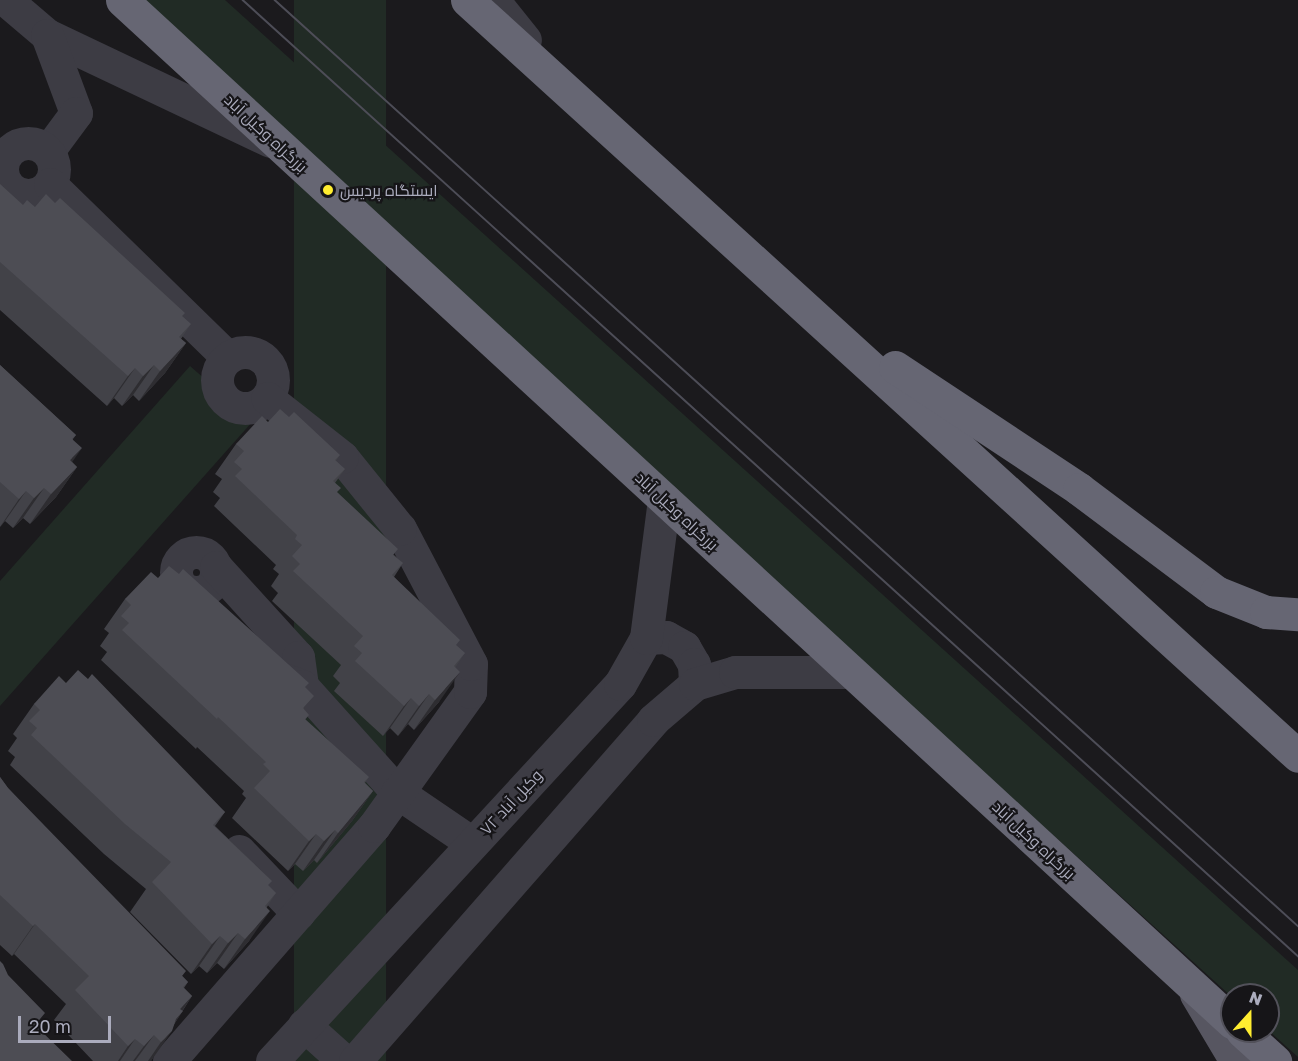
<!DOCTYPE html>
<html>
<head>
<meta charset="utf-8">
<style>
  body { margin:0 }
  #map { position:relative; width:1298px; height:1061px; overflow:hidden; background:#1b1a1d; font-family:"Golos Text",Cairo,sans-serif }
  div>[style] { position:absolute }
  .green>* { inset:0; background:#212b25; transform-origin:0 0 }
  .minor>* { height:33px; margin:-16.5px; padding:0 16.5px; transform-origin:16.5px; border-radius:16.5px; background:#3d3c44 }
  .minor>.ring { margin:-16.5px; padding:0; box-sizing:content-box; background:none; border:33px solid #3d3c44; border-radius:50% }
  .major>* { height:33px; margin:-16.5px; padding:0 16.5px; transform-origin:16.5px; border-radius:16.5px; background:#575661 }
  .highway>* { height:33px; margin:-16.5px; padding:0 16.5px; transform-origin:16.5px; border-radius:16.5px; background:#666673 }
  .tram>* { height:1.5px; margin:-0.75px; padding:0 0.75px; transform-origin:0.75px; border-radius:0.75px; background:#4d4d57 }
  .wall>* { inset:0; background:#424248 }
  .shaded-wall>* { inset:0; background:#2e2d31 }
  .building>* { inset:0; background:#4d4d54 }
  .dots>* { width:16px; height:16px; translate:-50% -50%; box-sizing:border-box; border:3px solid #161518; border-radius:50% }
  span { translate:-50% -50%; white-space:nowrap; text-align:center; line-height:1.15; -webkit-text-stroke:4.5px #161518; paint-order:stroke }
  .street-label { font-size:16px; color:#abacbd }
  .poi-label { font-size:16px; color:#abacbd }
  .left { translate:0 -50%; text-align:left }
  .north { position:absolute; left:1220px; top:983px; width:60px; height:60px; box-sizing:border-box; background:#161518; border:2px solid #52515a; border-radius:50%; rotate:21deg; font-size:16px; font-weight:700; line-height:24px; text-align:center; color:#abacbd }
  .north::after { content:''; display:block; margin:auto; width:21px; height:27px; background:#ffed30; clip-path:polygon(50% 0,100% 100%,50% 72%,0 100%) }
  .scale { position:absolute; left:18px; top:1016px; width:93px; height:27px; box-sizing:border-box; border:3px solid #abacbd; border-top:0; padding-left:8px; font-size:18px; line-height:21px; white-space:nowrap; color:#abacbd; -webkit-text-stroke:4px #161518; paint-order:stroke }
</style>
</head>
<body>
<div id="map">
  <div class="green">
    <i style="clip-path:polygon(130px 0,225px 0,1298px 970px,1298px 1057px,1268px 1030px,1268px 995px,1232px 995px,1232px 997px)"></i>
    <i style="left:294px;top:0;width:92px;height:1354px"></i>
    <i style="clip-path:polygon(190px 366px,253px 421px,0 706px,0 581px)"></i>
  </div>
  <div class="minor">
    <i style="left:6px;top:0;width:54px;rotate:40.5deg"></i>
    <i style="left:47px;top:35px;width:247px;rotate:25.4deg"></i>
    <i style="left:493px;top:0;width:51px;rotate:51.3deg"></i>
    <i style="left:47px;top:35px;width:83px;rotate:69.6deg"></i>
    <i style="left:76px;top:113px;width:47px;rotate:126.4deg"></i>
    <i class="ring" style="left:2px;top:143px;width:19px;height:19px"></i>
    <i style="left:50px;top:184px;width:248px;rotate:44.3deg"></i>
    <i class="ring" style="left:217px;top:352px;width:23px;height:23px"></i>
    <i class="ring" style="left:176px;top:552px;width:7px;height:7px"></i>
    <i style="left:216px;top:567px;width:122px;rotate:47.7deg"></i>
    <i style="left:298px;top:657px;width:29px;rotate:82deg"></i>
    <i style="left:646px;top:638px;width:20px;rotate:-3deg"></i>
    <i style="left:666px;top:637px;width:21px;rotate:29deg"></i>
    <i style="left:684px;top:647px;width:20px;rotate:60deg"></i>
    <i style="left:694px;top:664px;width:20px;rotate:87deg"></i>
    <i style="left:275px;top:676px;width:29px;rotate:20deg"></i>
    <i style="left:302px;top:686px;width:142px;rotate:48.1deg"></i>
    <i style="left:397px;top:792px;width:91px;rotate:34.2deg"></i>
    <i style="left:239px;top:851px;width:86px;rotate:46.4deg"></i>
    <i style="left:304px;top:1025px;width:54px;rotate:42deg"></i>
    <i style="left:169px;top:1061px;width:312px;rotate:-48.9deg"></i>
    <i style="left:374px;top:826px;width:165px;rotate:-54.4deg"></i>
    <i style="left:470px;top:692px;width:28px;rotate:-88deg"></i>
    <i style="left:471px;top:664px;width:153px;rotate:-117.7deg"></i>
    <i style="left:400px;top:529px;width:92px;rotate:-128.9deg"></i>
    <i style="left:342px;top:457px;width:95px;rotate:-141.8deg"></i>
    <i style="left:272px;top:1061px;width:513px;rotate:-47.29deg"></i>
    <i style="left:620px;top:684px;width:53px;rotate:-60.5deg"></i>
    <i style="left:646px;top:638px;width:140px;rotate:-82.6deg"></i>
    <i style="left:355px;top:1061px;width:453px;rotate:-48.8deg"></i>
    <i style="left:653px;top:720px;width:55px;rotate:-40.6deg"></i>
    <i style="left:695px;top:684px;width:42px;rotate:-16.7deg"></i>
    <i style="left:735px;top:672px;width:116px"></i>
  </div>
  <div class="major">
    <i style="left:1196px;top:994px;width:78px;rotate:59.2deg"></i>
  </div>
  <div class="highway">
    <i style="left:122px;top:0;width:1509px;rotate:42.64deg"></i>
    <i style="left:467px;top:0;width:1123px;rotate:42.29deg"></i>
    <i style="left:895px;top:367px;width:221px;rotate:33.5deg"></i>
    <i style="left:1079px;top:489px;width:171px;rotate:36.9deg"></i>
    <i style="left:1216px;top:592px;width:54px;rotate:21.8deg"></i>
    <i style="left:1266px;top:612px;width:32px;rotate:4deg"></i>
    <i style="left:1242px;top:1031px;width:45px;rotate:42.3deg"></i>
  </div>
  <div class="tram">
    <i style="left:243px;top:0;width:1424px;rotate:42.18deg"></i>
    <i style="left:275px;top:0;width:1380px;rotate:42.15deg"></i>
  </div>
  <div class="wall">
    <i style="clip-path:polygon(0 184px,23px 205px,35px 207px,55px 203px,191px 324px,181px 339px,186px 343px,165px 373px,139px 401px,133px 395px,122px 406px,114px 398px,107px 406px,0 310px)"></i>
    <i style="clip-path:polygon(0 365px,76px 435px,73px 439px,72px 462px,77px 467px,56px 497px,30px 524px,23px 518px,13px 528px,5px 521px,0 527px)"></i>
    <i style="clip-path:polygon(289px 417px,340px 455px,336px 461px,345px 469px,335px 483px,337px 493px,394px 555px,403px 563px,394px 577px,456px 645px,465px 653px,455px 668px,439px 702px,414px 730px,408px 724px,398px 736px,390px 728px,383px 736px,334px 691px,340px 683px,333px 676px,341px 665px,272px 601px,278px 593px,271px 586px,279px 574px,273px 569px,276px 565px,214px 506px,220px 498px,213px 492px,222px 479px,215px 474px,236px 444px,268px 422px)"></i>
    <i style="clip-path:polygon(158px 578px,305px 688px,304px 710px,309px 715px,305px 720px,369px 777px,365px 783px,373px 791px,352px 821px,317px 863px,314px 860px,303px 871px,295px 864px,288px 871px,232px 818px,246px 798px,242px 794px,244px 791px,197px 747px,196px 749px,101px 660px,107px 652px,100px 646px,109px 633px,104px 629px,125px 599px)"></i>
    <i style="clip-path:polygon(66px 683px,225px 812px,215px 826px,272px 881px,268px 885px,276px 893px,267px 907px,249px 941px,224px 969px,217px 963px,207px 973px,199px 966px,191px 974px,130px 912px,146px 889px,104px 854px,10px 765px,15px 757px,8px 751px,17px 738px,13px 734px,34px 704px)"></i>
    <i style="clip-path:polygon(0 777px,8px 788px,188px 982px,184px 988px,192px 996px,151px 1061px,93px 1061px,54px 1020px,66px 1004px,14px 954px,12px 956px,0 945px)"></i>
  </div>
  <div class="shaded-wall">
    <i style="clip-path:polygon(186px 343px,165px 373px,139px 401px,160px 371px)"></i>
    <i style="clip-path:polygon(154px 365px,133px 395px,122px 406px,143px 376px)"></i>
    <i style="clip-path:polygon(135px 368px,114px 398px,107px 406px,128px 376px)"></i>
    <i style="clip-path:polygon(82px 448px,61px 478px,70px 460px)"></i>
    <i style="clip-path:polygon(77px 467px,56px 497px,30px 524px,51px 494px)"></i>
    <i style="clip-path:polygon(44px 488px,23px 518px,13px 528px,34px 498px)"></i>
    <i style="clip-path:polygon(26px 491px,5px 521px,0 527px,19px 499px)"></i>
    <i style="clip-path:polygon(460px 672px,439px 702px,414px 730px,435px 700px)"></i>
    <i style="clip-path:polygon(429px 694px,408px 724px,398px 736px,419px 706px)"></i>
    <i style="clip-path:polygon(411px 698px,390px 728px,383px 736px,404px 706px)"></i>
    <i style="clip-path:polygon(373px 791px,352px 821px,317px 863px,338px 833px)"></i>
    <i style="clip-path:polygon(335px 830px,314px 860px,303px 871px,324px 841px)"></i>
    <i style="clip-path:polygon(316px 834px,295px 864px,288px 871px,309px 841px)"></i>
    <i style="clip-path:polygon(270px 911px,249px 941px,224px 969px,245px 939px)"></i>
    <i style="clip-path:polygon(35px 924px,14px 954px,12px 956px,33px 926px)"></i>
    <i style="clip-path:polygon(238px 933px,217px 963px,207px 973px,228px 943px)"></i>
    <i style="clip-path:polygon(220px 936px,199px 966px,191px 974px,212px 944px)"></i>
    <i style="clip-path:polygon(192px 996px,178px 1017px,183px 1011px,161px 1042px,180px 1009px)"></i>
    <i style="clip-path:polygon(172px 1031px,151px 1061px,148px 1061px,161px 1042px)"></i>
    <i style="clip-path:polygon(154px 1035px,135px 1061px,133px 1061px,144px 1046px)"></i>
    <i style="clip-path:polygon(135px 1039px,120px 1061px,118px 1061px,128px 1046px)"></i>
  </div>
  <div class="building">
    <i style="clip-path:polygon(0 184px,23px 205px,27px 200px,35px 207px,46px 194px,55px 203px,60px 198px,185px 313px,182px 316px,191px 324px,179px 337px,186px 343px,160px 371px,154px 365px,143px 376px,135px 368px,128px 376px,0 262px)"></i>
    <i style="clip-path:polygon(0 365px,76px 435px,72px 439px,82px 448px,70px 460px,77px 467px,51px 494px,44px 488px,34px 498px,26px 491px,19px 499px,0 482px)"></i>
    <i style="clip-path:polygon(280px 409px,289px 417px,294px 412px,340px 455px,335px 460px,345px 469px,333px 481px,341px 488px,337px 492px,398px 549px,393px 555px,403px 563px,392px 575px,460px 640px,456px 645px,465px 653px,454px 666px,460px 672px,435px 700px,429px 694px,419px 706px,411px 698px,404px 706px,355px 661px,362px 653px,354px 646px,363px 636px,293px 571px,300px 564px,292px 556px,302px 545px,295px 539px,297px 535px,235px 476px,242px 469px,234px 462px,244px 451px,236px 444px,262px 416px,268px 422px)"></i>
    <i style="clip-path:polygon(169px 566px,179px 574px,183px 569px,309px 683px,305px 687px,314px 696px,303px 708px,309px 715px,305px 719px,369px 777px,364px 782px,373px 791px,338px 833px,335px 830px,324px 841px,316px 834px,309px 841px,254px 788px,270px 771px,263px 764px,266px 762px,218px 717px,217px 719px,122px 630px,129px 623px,121px 616px,131px 605px,125px 599px,151px 572px,158px 578px)"></i>
    <i style="clip-path:polygon(78px 670px,88px 679px,92px 674px,225px 812px,213px 825px,272px 881px,268px 885px,276px 893px,265px 906px,270px 911px,245px 939px,238px 933px,228px 943px,220px 936px,212px 944px,152px 882px,171px 862px,125px 824px,31px 735px,37px 728px,29px 721px,40px 710px,34px 704px,59px 676px,66px 683px)"></i>
    <i style="clip-path:polygon(0 777px,8px 788px,186px 971px,182px 976px,188px 982px,183px 987px,192px 996px,180px 1009px,183px 1011px,176px 1019px,172px 1031px,161px 1042px,154px 1035px,144px 1046px,135px 1039px,128px 1046px,75px 990px,89px 976px,35px 924px,33px 926px,0 895px)"></i>
    <i style="clip-path:polygon(0 961px,3px 964px,8px 975px,45px 1013px,35px 1025px,72px 1061px,0 1061px)"></i>
  </div>
  <div class="dots">
    <i style="left:328px;top:190px;background:#ffed30"></i>
  </div>
  <div class="street-label">
    <span style="left:266px;top:133px;rotate:43deg">بزرگراه وکیل آباد</span>
    <span style="left:677px;top:511px;rotate:43deg">بزرگراه وکیل آباد</span>
    <span style="left:511px;top:802px;rotate:-47deg">۷۲ وکیل آباد</span>
    <span style="left:1034px;top:840px;rotate:43deg">بزرگراه وکیل آباد</span>
  </div>
  <div class="poi-label">
    <span class="left" style="left:340px;top:190px">ایستگاه پردیس</span>
  </div>
  <div class="north">N</div>
  <div class="scale">20 m</div>
</div>
</body>
</html>
